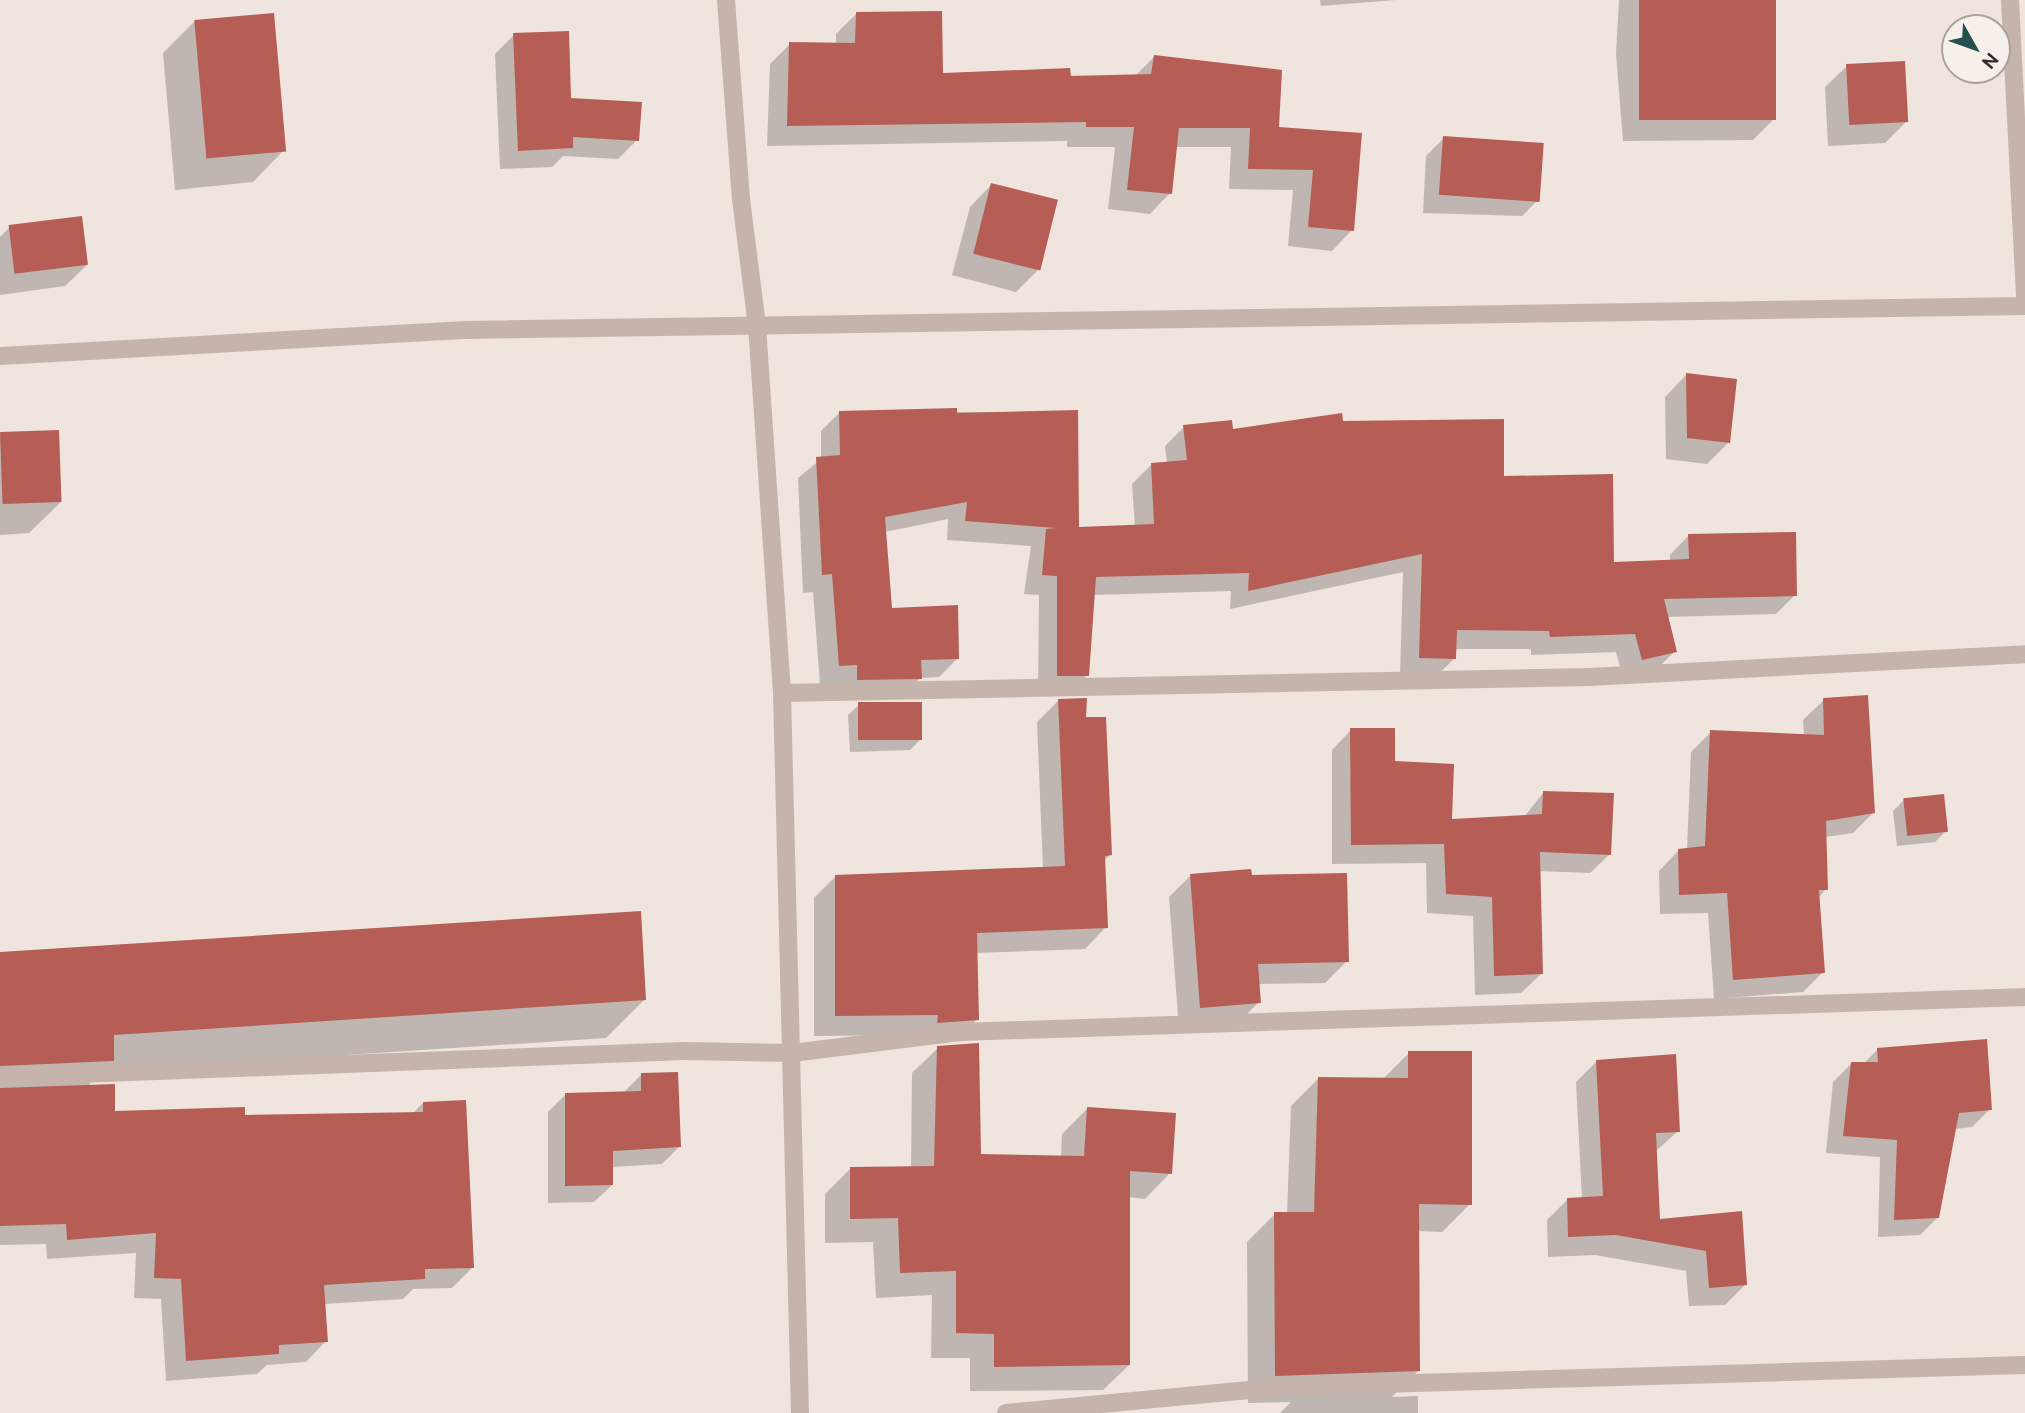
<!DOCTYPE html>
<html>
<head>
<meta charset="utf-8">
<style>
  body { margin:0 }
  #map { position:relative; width:2025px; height:1413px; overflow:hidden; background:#efe4de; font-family:Ubuntu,sans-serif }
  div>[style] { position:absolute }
  .shadow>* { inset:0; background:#0003 }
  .building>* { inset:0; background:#b65e55; transform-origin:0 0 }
  .minor>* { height:18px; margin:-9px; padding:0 9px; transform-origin:9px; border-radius:9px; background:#c6b3ab }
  span { translate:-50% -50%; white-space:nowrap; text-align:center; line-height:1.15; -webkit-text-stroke:5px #f7efea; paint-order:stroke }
  .north { position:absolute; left:1941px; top:14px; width:70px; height:70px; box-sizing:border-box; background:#f7efea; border:2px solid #a9a19d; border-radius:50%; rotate:130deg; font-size:19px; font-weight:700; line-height:28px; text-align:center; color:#342b29 }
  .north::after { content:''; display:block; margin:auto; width:24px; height:32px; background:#24504d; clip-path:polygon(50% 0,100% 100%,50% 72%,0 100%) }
</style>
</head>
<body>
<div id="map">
  <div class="shadow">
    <i style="clip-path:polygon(1320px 0,1396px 0,1321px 6px)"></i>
    <i style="clip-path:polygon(1619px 0,1774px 0,1775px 118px,1753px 140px,1623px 141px,1616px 54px)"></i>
    <i style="clip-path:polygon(856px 14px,942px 75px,1135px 76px,1154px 57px,1278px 128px,1361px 135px,1352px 230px,1332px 251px,1288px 246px,1293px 190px,1229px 189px,1231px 147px,1175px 147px,1170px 193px,1150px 214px,1108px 209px,1115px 147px,1067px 147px,1067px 141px,767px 146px,770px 64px,790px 44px,836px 45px,836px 34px)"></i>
    <i style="clip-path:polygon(195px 21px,284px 150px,253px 182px,175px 190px,163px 53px)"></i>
    <i style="clip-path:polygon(514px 35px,569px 100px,637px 140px,618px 159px,563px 156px,552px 167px,500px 169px,495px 54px)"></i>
    <i style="clip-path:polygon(1847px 66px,1906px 122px,1885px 143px,1828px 146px,1825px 87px)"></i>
    <i style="clip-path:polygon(1444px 138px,1540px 198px,1522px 216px,1423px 213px,1426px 156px)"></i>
    <i style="clip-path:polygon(991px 185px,1038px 270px,1016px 292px,952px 275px,970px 207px)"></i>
    <i style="clip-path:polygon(10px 227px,87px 265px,65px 286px,0 295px,0 237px)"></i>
    <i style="clip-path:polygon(1686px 375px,1729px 442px,1707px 464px,1666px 459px,1665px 397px)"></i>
    <i style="clip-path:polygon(840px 412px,1076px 412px,1078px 529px,1135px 527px,1132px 484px,1151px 465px,1167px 464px,1165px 446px,1184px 427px,1232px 431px,1341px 423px,1503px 477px,1612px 564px,1670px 561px,1670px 555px,1689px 535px,1795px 595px,1776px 614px,1667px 617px,1675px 651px,1656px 670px,1623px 678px,1616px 652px,1531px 655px,1531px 649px,1455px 649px,1455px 658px,1435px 677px,1400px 676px,1403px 572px,1230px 609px,1231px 591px,1093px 595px,1087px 675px,1068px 694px,1038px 694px,1039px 595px,1024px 594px,1031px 546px,947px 540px,948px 519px,885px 532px,890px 610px,958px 658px,939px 677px,920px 678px,901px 697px,839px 698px,838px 683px,820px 684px,813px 592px,803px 593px,798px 478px,821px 459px,821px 431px)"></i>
    <i style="clip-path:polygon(0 436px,61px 502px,29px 533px,0 535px)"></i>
    <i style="clip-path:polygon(1824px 700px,1874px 812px,1853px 833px,1825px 837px,1826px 889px,1818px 898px,1823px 972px,1803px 992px,1714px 999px,1708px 913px,1660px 914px,1659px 871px,1679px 850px,1687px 850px,1691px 752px,1711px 732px,1804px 736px,1803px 720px)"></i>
    <i style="clip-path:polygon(1058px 701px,1084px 719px,1110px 855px,1103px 862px,1106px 927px,1085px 949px,976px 953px,977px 1019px,956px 1041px,917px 1035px,814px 1036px,814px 898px,835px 877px,1043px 869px,1037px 722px)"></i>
    <i style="clip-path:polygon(859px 705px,920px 740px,910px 750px,850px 752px,848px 715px)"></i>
    <i style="clip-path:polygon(1351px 730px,1393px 763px,1450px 821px,1524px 817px,1543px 793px,1610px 854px,1590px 873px,1538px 871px,1541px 974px,1521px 993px,1475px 995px,1473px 916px,1427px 913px,1426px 863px,1332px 864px,1332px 750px)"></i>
    <i style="clip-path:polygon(1904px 800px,1946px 831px,1935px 842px,1897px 846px,1893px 811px)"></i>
    <i style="clip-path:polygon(1191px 875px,1250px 877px,1347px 961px,1325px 983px,1258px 984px,1259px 1002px,1237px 1024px,1179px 1029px,1169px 897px)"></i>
    <i style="clip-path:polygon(0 954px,644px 1000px,606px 1038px,102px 1071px,87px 1087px,113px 1113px,244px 1117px,412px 1114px,423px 1103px,472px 1268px,452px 1288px,413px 1289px,403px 1299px,324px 1304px,326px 1341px,306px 1362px,267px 1365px,257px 1374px,166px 1381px,161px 1299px,134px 1298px,136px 1253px,47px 1259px,46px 1244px,0 1245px)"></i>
    <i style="clip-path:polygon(938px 1048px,979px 1156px,1061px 1157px,1062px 1134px,1087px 1109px,1170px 1173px,1145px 1199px,1128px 1197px,1129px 1365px,1103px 1390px,970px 1391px,970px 1358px,931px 1358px,932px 1295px,876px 1298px,873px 1242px,825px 1243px,825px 1194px,850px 1169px,911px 1168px,912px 1073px)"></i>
    <i style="clip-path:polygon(1878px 1049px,1990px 1109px,1972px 1127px,1955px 1129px,1938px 1217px,1920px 1235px,1878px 1237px,1880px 1157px,1826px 1153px,1833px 1082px,1851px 1064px,1863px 1064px)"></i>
    <i style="clip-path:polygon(1409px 1053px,1470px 1204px,1442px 1232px,1418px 1231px,1418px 1371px,1392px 1397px,1418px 1396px,1418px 1413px,1280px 1413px,1291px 1402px,1248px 1403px,1247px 1242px,1275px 1214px,1287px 1214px,1291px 1106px,1319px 1078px,1382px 1080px)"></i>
    <i style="clip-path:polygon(1597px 1061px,1678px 1131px,1655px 1152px,1658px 1221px,1740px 1213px,1746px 1284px,1725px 1305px,1689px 1306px,1686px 1271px,1595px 1255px,1548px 1257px,1547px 1220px,1568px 1199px,1582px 1199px,1576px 1082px)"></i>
    <i style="clip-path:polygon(641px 1075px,679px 1147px,662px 1164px,612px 1167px,612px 1185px,594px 1202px,548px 1203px,548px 1112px,565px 1095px,623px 1093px)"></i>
  </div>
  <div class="building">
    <i style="left:1639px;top:0;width:137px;height:120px"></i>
    <i style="clip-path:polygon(942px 11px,943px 73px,1070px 68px,1071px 76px,1151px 74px,1154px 55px,1282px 70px,1279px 127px,1362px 133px,1354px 231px,1308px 227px,1313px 170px,1248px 169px,1250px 128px,1179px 128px,1172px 194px,1127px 190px,1134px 127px,1086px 127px,1086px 122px,787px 126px,789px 42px,855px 43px,856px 12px)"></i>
    <i style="left:274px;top:13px;width:139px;height:80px;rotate:85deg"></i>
    <i style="clip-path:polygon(569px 31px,571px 98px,642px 102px,639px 141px,573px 137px,573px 148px,518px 151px,513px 33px)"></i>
    <i style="left:1905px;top:61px;width:61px;height:59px;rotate:87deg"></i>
    <i style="left:1443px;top:136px;width:101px;height:59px;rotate:4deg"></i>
    <i style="left:991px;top:183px;width:69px;height:73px;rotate:14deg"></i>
    <i style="left:82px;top:216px;width:49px;height:74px;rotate:83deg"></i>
    <i style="clip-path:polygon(1686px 373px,1737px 379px,1730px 443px,1687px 438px)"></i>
    <i style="clip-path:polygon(957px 408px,957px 413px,1078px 410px,1079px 527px,1154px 524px,1151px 463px,1187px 460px,1183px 425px,1232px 420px,1233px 429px,1342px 413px,1343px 421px,1504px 419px,1504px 476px,1613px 474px,1614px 562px,1689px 559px,1688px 534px,1796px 532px,1797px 596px,1664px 599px,1677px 652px,1642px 660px,1635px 634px,1550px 637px,1549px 631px,1457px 630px,1456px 659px,1419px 658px,1422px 554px,1248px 591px,1249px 573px,1096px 577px,1089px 676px,1057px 676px,1057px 576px,1042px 575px,1046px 529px,1056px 528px,965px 521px,967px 502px,885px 517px,892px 608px,958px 605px,959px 659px,921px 660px,922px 679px,857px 680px,857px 665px,839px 666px,832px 574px,822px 575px,816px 457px,840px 455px,839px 411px)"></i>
    <i style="left:59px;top:430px;width:72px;height:59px;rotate:88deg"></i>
    <i style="clip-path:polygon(1868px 695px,1875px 813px,1826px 821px,1828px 890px,1819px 890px,1825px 973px,1733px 980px,1727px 893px,1679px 895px,1678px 849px,1705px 846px,1710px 730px,1824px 735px,1823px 698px)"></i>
    <i style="clip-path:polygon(1087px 698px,1086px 717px,1106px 717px,1112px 855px,1105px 856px,1108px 928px,977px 933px,979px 1020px,937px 1023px,938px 1015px,835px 1016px,835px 875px,1065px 866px,1058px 699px)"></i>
    <i style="left:922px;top:702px;width:38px;height:64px;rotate:90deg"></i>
    <i style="clip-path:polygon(1350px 728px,1395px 728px,1395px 761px,1454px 764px,1452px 819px,1542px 814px,1543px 791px,1614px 793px,1611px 855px,1540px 852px,1543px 974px,1494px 976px,1492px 897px,1446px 894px,1444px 844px,1351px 845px)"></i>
    <i style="left:1944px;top:794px;width:38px;height:41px;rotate:84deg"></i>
    <i style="clip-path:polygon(1251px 869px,1252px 875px,1347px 873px,1349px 962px,1258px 964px,1261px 1003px,1200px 1008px,1190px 874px)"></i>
    <i style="clip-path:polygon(641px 911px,646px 1000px,114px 1035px,114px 1061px,0 1066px,0 952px)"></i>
    <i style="clip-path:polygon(1987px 1039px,1992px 1110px,1959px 1113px,1939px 1218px,1894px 1220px,1897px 1140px,1843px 1136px,1851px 1062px,1878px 1062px,1877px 1048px)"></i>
    <i style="clip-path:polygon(979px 1043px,981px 1154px,1084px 1156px,1087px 1107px,1176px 1113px,1172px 1174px,1130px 1171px,1130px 1365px,994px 1367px,994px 1334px,956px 1333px,956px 1271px,900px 1273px,898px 1218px,850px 1219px,850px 1167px,934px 1166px,937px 1046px)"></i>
    <i style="clip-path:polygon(1408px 1051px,1472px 1051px,1472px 1205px,1419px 1204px,1420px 1371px,1275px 1376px,1274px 1212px,1314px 1212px,1318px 1077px,1408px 1078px)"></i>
    <i style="clip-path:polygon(1676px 1054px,1680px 1132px,1656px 1133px,1660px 1219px,1742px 1211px,1747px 1285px,1709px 1288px,1706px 1251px,1616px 1235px,1568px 1237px,1567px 1198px,1603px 1196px,1596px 1060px)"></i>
    <i style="clip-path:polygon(678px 1072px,681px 1147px,613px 1151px,613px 1185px,565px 1186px,565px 1093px,641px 1091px,641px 1073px)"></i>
    <i style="clip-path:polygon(115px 1084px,115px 1111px,245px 1107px,245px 1115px,423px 1112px,423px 1102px,466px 1100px,474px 1268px,425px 1269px,425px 1279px,324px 1285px,328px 1342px,279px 1345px,279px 1354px,186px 1361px,181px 1279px,154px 1278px,156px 1233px,67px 1240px,66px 1224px,0 1226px,0 1088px)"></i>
  </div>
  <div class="minor">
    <i style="left:726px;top:0;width:200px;rotate:85.7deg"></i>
    <i style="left:741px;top:199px;width:128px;rotate:82.8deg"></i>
    <i style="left:757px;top:326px;width:368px;rotate:86.1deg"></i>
    <i style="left:782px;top:693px;width:720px;rotate:88.57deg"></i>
    <i style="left:2010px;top:0;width:300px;rotate:87.1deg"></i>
    <i style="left:0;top:356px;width:468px;rotate:-3.2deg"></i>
    <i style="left:467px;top:330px;width:1558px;rotate:-0.88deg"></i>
    <i style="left:782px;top:693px;width:807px;rotate:-1.14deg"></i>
    <i style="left:1589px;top:677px;width:437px;rotate:-3deg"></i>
    <i style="left:0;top:1077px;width:685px;rotate:-2.17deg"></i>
    <i style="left:685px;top:1051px;width:107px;rotate:1.1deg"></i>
    <i style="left:792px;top:1053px;width:169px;rotate:-7.1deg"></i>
    <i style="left:960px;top:1032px;width:1066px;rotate:-1.88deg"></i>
    <i style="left:1006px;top:1413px;width:275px;rotate:-5.4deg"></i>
    <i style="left:1280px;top:1387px;width:745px;rotate:-1.69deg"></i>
  </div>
  <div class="north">N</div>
</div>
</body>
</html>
